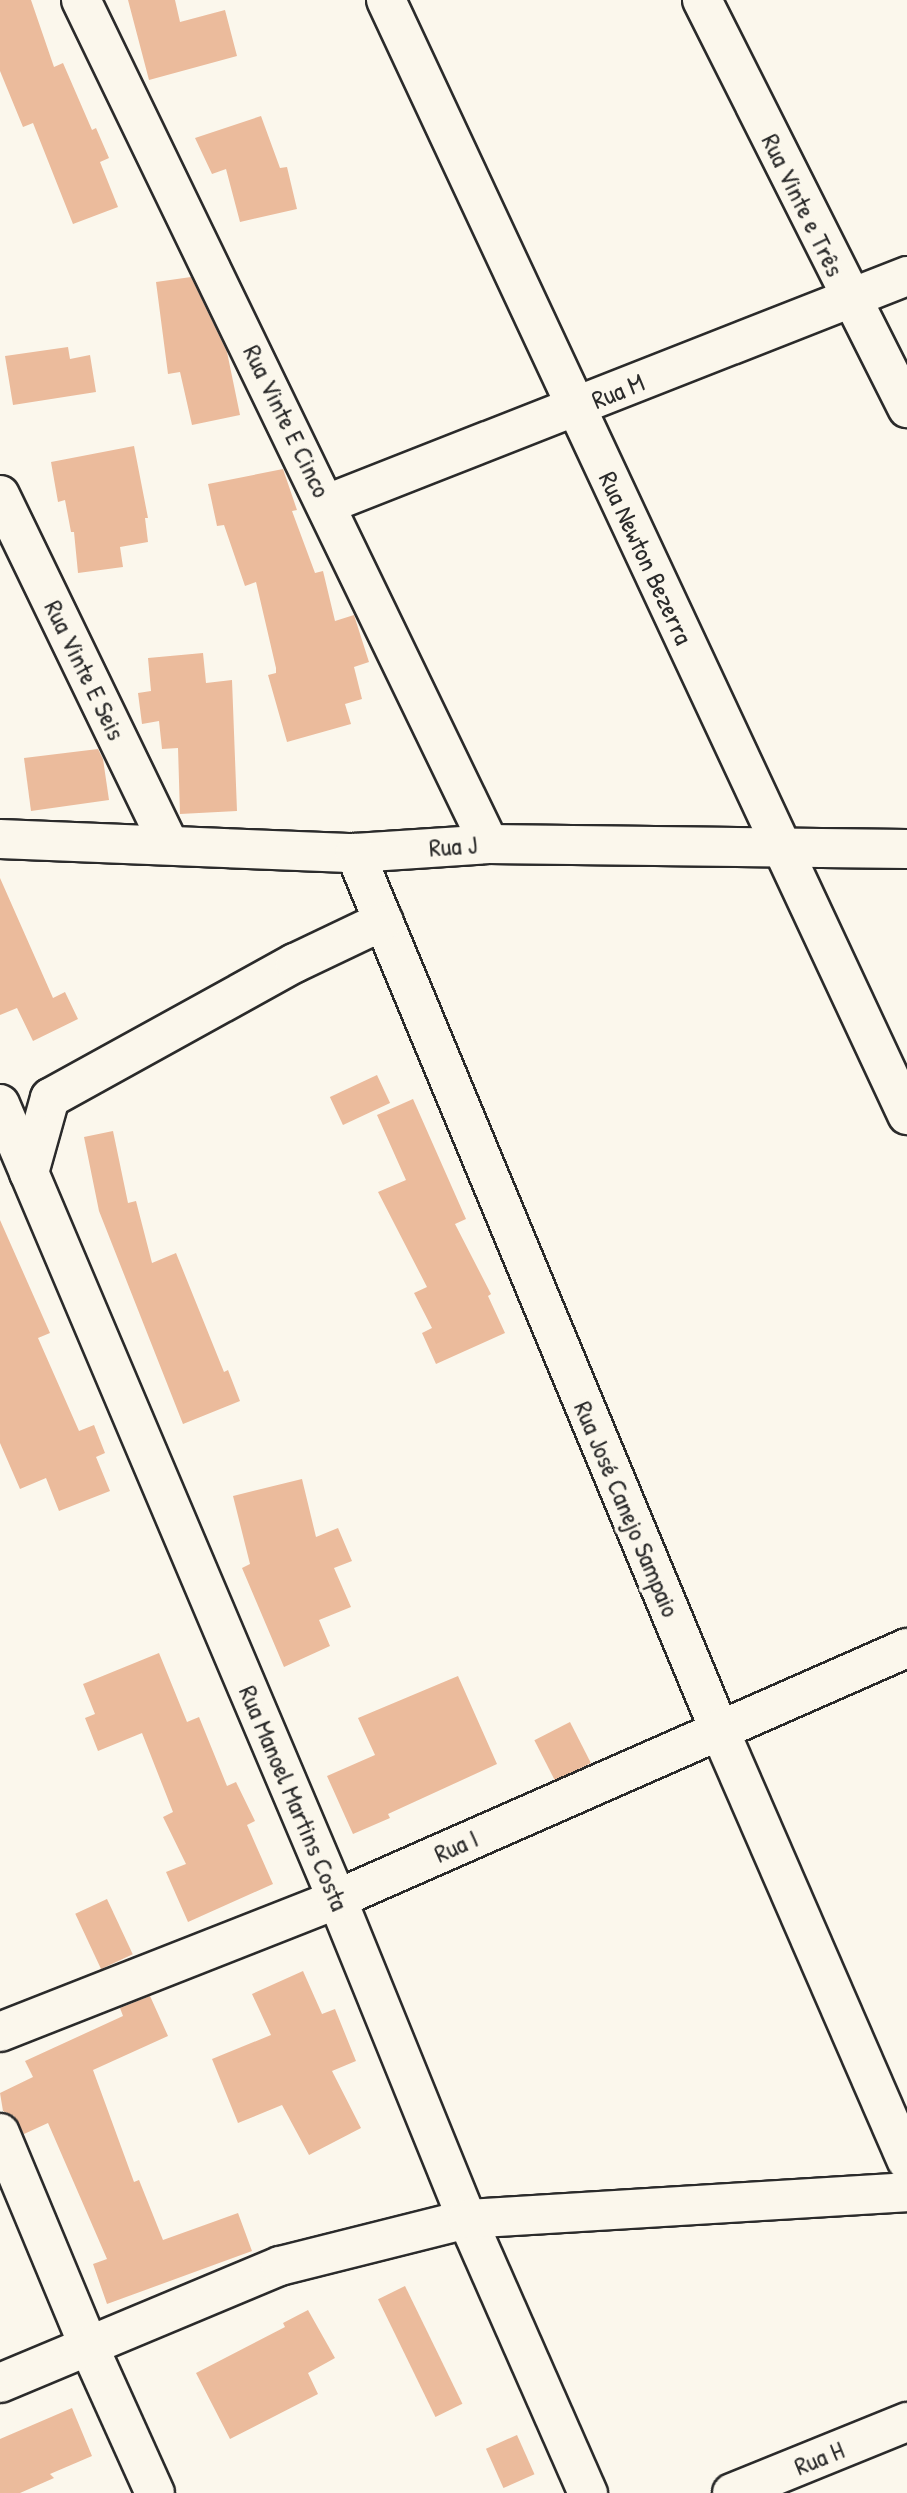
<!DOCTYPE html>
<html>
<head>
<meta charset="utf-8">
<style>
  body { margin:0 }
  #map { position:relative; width:907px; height:2493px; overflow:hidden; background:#fbf7ec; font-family:"Patrick Hand",sans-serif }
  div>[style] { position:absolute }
  .building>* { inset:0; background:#ebbb9c; transform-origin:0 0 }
  .roads { filter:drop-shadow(2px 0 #2b2b2b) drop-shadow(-2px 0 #2b2b2b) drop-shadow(0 2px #2b2b2b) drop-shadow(0 -2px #2b2b2b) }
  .street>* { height:38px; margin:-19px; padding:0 19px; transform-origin:19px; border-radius:19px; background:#fbf7ec }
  span { translate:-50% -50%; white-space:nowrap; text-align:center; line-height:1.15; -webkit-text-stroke:7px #fbf7ec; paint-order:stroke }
  .street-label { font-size:26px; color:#2b2b2b }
</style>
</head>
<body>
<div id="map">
  <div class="building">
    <i style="clip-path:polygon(0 0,31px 0,54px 67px,63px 63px,92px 130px,96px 128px,109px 158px,100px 162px,118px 207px,73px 224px,33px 123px,23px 127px,0 71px)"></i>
    <i style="clip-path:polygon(128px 0,175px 0,180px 22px,225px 10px,237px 56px,149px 80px)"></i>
    <i style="clip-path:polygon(261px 116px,280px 168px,287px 167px,297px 209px,240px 222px,226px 169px,212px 174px,195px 138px)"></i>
    <i style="clip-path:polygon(191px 277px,227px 352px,240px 415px,192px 425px,180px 372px,168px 374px,156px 282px)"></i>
    <i style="clip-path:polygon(68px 347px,70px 359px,90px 355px,96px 392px,13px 405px,5px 356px)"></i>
    <i style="clip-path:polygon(134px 446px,148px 518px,145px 518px,148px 542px,120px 547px,123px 567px,78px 573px,74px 532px,71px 532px,65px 500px,58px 502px,51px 462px)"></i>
    <i style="clip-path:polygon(283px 469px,297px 510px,292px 511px,315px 573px,323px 571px,335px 621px,354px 615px,369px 662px,354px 667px,362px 699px,345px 704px,351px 724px,287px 742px,268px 675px,276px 673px,276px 668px,256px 582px,245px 586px,224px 525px,217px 526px,208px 484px)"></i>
    <i style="clip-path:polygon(203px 653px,206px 683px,232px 680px,237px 811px,180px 814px,178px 748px,162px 749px,159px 721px,142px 724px,138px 693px,151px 691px,148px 658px)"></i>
    <i style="clip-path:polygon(98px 749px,103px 759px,109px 800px,31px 811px,24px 758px)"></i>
    <i style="clip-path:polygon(0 878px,53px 998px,65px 992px,78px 1019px,33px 1041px,17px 1008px,0 1015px)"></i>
    <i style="left:377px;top:1075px;width:31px;height:52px;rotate:65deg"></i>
    <i style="clip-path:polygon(413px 1099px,466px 1219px,455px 1224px,491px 1294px,488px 1296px,505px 1333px,436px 1364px,422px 1333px,432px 1328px,414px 1293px,427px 1287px,378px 1192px,406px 1180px,377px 1115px)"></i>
    <i style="clip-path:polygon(113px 1131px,128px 1203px,136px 1201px,152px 1263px,176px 1253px,224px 1372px,228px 1370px,240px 1401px,183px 1424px,99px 1211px,84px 1137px)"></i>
    <i style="clip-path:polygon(0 1220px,50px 1333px,38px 1338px,79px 1431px,94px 1425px,105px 1453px,96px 1457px,110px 1491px,59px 1511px,46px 1478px,20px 1489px,0 1443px)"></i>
    <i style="clip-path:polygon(302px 1479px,316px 1537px,338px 1528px,352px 1561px,334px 1568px,351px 1607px,319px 1620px,330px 1646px,284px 1667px,242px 1568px,250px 1564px,233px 1496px)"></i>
    <i style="clip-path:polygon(159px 1653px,187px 1722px,199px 1717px,227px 1786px,236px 1782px,255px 1821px,247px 1825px,273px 1884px,188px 1922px,166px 1872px,186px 1864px,163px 1817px,173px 1812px,142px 1733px,98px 1751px,85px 1718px,95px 1714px,83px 1684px)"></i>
    <i style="clip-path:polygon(458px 1676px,497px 1764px,388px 1814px,390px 1818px,353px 1834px,327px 1776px,375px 1755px,358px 1718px)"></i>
    <i style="left:570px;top:1722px;width:46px;height:40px;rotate:63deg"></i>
    <i style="left:107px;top:1899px;width:61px;height:35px;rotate:65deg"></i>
    <i style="clip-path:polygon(303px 1971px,322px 2014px,335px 2009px,356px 2061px,332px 2071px,361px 2128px,309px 2155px,282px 2105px,238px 2123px,212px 2059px,271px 2035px,252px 1994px)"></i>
    <i style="clip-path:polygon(150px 1996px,168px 2036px,93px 2070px,134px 2182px,139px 2180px,163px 2240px,238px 2213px,252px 2251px,107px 2304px,93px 2264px,107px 2259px,48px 2123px,24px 2134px,14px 2116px,3px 2111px,0 2093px,33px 2077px,25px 2061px,123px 2016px,120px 2008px)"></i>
    <i style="left:405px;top:2286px;width:131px;height:30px;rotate:64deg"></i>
    <i style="clip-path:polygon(308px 2310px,335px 2358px,308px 2373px,318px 2394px,230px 2439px,196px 2373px,285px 2327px,283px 2323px)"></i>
    <i style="clip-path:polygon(72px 2408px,92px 2456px,50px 2474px,54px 2478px,20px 2493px,0 2493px,0 2439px)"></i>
    <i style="left:517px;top:2435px;width:43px;height:34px;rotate:66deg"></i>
  </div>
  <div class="roads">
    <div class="street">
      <i style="left:81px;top:0;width:937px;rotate:64.2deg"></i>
      <i style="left:386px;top:0;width:1231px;rotate:64.95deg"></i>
      <i style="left:702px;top:0;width:457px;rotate:63.3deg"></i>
      <i style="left:0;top:495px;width:388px;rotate:64.2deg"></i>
      <i style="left:327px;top:504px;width:623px;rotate:-21.46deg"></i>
      <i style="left:0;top:839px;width:355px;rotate:2.3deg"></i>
      <i style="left:355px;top:853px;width:134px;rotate:-3.8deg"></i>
      <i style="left:489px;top:844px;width:418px;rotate:0.7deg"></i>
      <i style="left:355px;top:853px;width:949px;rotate:67.44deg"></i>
      <i style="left:719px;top:1729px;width:471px;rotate:66.5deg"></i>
      <i style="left:0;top:1104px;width:863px;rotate:67.03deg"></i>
      <i style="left:337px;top:1899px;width:345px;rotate:67.9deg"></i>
      <i style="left:467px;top:2219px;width:300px;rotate:66.2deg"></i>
      <i style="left:29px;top:1173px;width:78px;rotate:-74.4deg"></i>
      <i style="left:50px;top:1098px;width:280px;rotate:-28.9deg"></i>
      <i style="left:295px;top:963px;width:98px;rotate:-25.5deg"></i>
      <i style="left:0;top:2032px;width:362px;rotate:-21.5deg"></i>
      <i style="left:337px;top:1899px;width:623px;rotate:-23.77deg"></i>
      <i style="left:0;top:2133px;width:232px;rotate:67.4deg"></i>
      <i style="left:89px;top:2347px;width:160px;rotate:65.7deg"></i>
      <i style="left:0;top:2383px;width:303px;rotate:-22.7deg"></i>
      <i style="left:280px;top:2266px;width:193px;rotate:-14.1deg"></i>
      <i style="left:467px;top:2219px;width:441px;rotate:-3.5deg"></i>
      <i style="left:732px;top:2493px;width:189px;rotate:-22.1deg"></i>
    </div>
  </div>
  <div class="street-label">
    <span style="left:803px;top:205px;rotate:64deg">Rua Vinte e Três</span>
    <span style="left:618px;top:391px;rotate:-22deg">Rua M</span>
    <span style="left:287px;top:421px;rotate:64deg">Rua Vinte E Cinco</span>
    <span style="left:646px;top:558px;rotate:65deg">Rua Newton Bezerra</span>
    <span style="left:85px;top:670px;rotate:64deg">Rua Vinte E Seis</span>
    <span style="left:453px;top:846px;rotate:-4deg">Rua J</span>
    <span style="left:627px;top:1509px;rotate:67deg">Rua José Canejo Sampaio</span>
    <span style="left:294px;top:1798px;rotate:67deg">Rua Manoel Martins Costa</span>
    <span style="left:456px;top:1846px;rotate:-24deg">Rua I</span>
    <span style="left:819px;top:2458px;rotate:-22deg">Rua H</span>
  </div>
</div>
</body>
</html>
